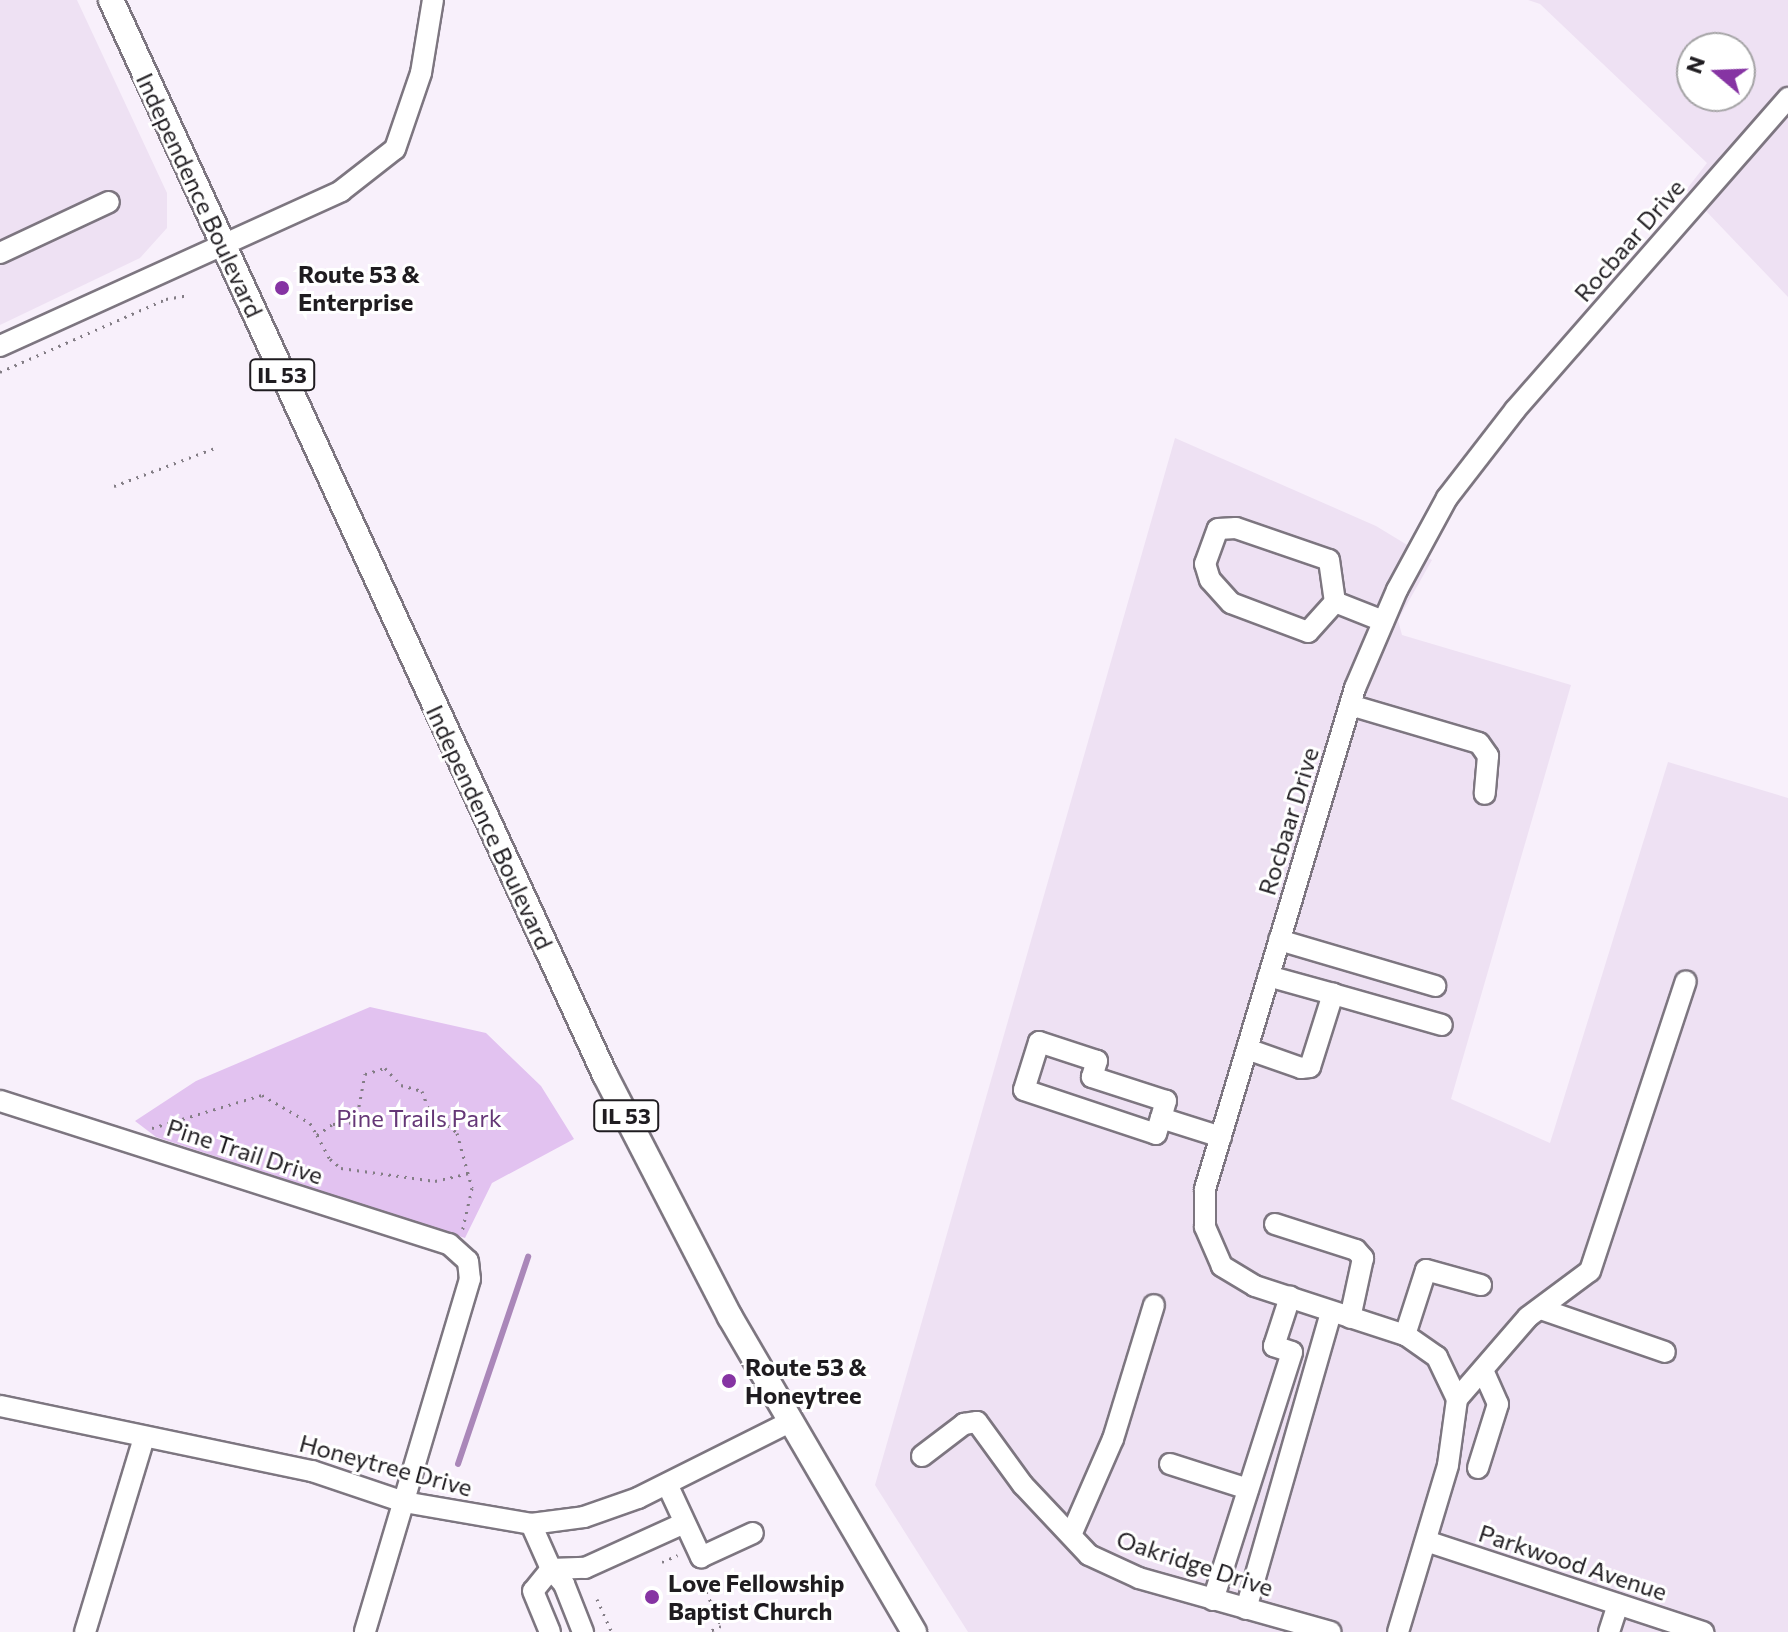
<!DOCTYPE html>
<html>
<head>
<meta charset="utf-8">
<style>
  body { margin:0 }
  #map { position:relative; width:1788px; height:1632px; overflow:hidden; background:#f8f0fb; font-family:Commissioner,sans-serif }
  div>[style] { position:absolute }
  .built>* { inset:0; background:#eee1f3 }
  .green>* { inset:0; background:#e2c2f0 }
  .stream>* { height:6px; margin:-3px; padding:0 3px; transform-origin:3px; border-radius:3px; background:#aa87b9 }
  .path>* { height:3px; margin-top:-1.5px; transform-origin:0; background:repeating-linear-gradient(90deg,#837d85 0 2px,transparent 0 8px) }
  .roads { filter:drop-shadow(2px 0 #7d7680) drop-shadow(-2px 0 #7d7680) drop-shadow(0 2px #7d7680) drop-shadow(0 -2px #7d7680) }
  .minor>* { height:20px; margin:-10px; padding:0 10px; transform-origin:10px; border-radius:10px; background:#fff }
  .major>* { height:24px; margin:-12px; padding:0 12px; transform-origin:12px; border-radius:12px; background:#fff }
  .dots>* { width:22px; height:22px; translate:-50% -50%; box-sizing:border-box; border:4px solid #fff; border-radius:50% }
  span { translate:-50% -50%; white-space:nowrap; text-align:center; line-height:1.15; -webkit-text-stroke:6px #fff; paint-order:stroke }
  .shield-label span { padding:2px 6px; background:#fff; border:2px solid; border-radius:6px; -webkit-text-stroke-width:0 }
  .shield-label { font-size:22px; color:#1f1c20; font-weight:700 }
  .street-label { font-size:24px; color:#1f1c20 }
  .poi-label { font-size:24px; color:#1f1c20; font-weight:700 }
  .left { translate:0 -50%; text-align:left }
  .park-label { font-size:24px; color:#653777 }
  .north { position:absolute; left:1676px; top:32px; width:80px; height:80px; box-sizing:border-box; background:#fff; border:2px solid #a5a4a6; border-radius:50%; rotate:289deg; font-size:22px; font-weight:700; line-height:32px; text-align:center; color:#1f1c20 }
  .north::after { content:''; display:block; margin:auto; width:28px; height:36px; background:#8634a3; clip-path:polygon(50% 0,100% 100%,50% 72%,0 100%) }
</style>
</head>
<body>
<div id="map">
  <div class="built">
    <i style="clip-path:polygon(0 0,77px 0,167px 193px,167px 228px,140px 258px,0 325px)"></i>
    <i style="clip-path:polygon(evenodd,1528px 0,1788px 0,1788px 297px,1686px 190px,1707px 163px,1540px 4px,1528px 0,1692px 48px,1740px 48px,1740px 96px,1692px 96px,1692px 48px)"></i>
    <i style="clip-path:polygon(1175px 438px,1376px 526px,1432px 560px,1398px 620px,1402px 635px,1571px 685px,1451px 1099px,1550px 1143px,1668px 762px,1788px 798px,1788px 1632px,968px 1632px,875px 1485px)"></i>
  </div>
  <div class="green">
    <i style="clip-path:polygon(370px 1007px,486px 1033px,541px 1086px,574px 1139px,492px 1183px,465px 1238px,156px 1137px,135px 1121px,196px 1081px)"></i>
  </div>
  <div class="stream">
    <i style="left:458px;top:1464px;width:219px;rotate:-71.3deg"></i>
  </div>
  <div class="path">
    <i style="left:0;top:372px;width:181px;rotate:-23.7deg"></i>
    <i style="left:166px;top:299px;width:23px;rotate:-10deg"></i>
    <i style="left:114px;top:486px;width:111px;rotate:-20.6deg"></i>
    <i style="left:152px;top:1128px;width:115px;rotate:-16.7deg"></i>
    <i style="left:262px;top:1095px;width:56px;rotate:30.3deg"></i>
    <i style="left:310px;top:1123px;width:14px;rotate:60deg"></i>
    <i style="left:317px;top:1135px;width:19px;rotate:-35deg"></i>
    <i style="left:333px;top:1124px;width:23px;rotate:-5deg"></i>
    <i style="left:356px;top:1122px;width:49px;rotate:-79.4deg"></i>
    <i style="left:365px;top:1074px;width:21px;rotate:-17deg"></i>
    <i style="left:385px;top:1068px;width:23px;rotate:47deg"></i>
    <i style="left:401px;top:1085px;width:22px;rotate:16deg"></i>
    <i style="left:422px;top:1091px;width:20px;rotate:70deg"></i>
    <i style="left:429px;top:1110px;width:36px;rotate:39deg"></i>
    <i style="left:457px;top:1133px;width:57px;rotate:74.7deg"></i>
    <i style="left:472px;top:1188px;width:45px;rotate:102.8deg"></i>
    <i style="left:317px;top:1135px;width:27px;rotate:62deg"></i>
    <i style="left:330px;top:1159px;width:14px;rotate:39deg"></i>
    <i style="left:341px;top:1168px;width:95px;rotate:7.9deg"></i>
    <i style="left:435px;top:1181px;width:36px;rotate:-13deg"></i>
    <i style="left:662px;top:1562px;width:17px;rotate:-24deg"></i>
    <i style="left:700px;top:1577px;width:53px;rotate:66.8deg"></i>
    <i style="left:721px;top:1626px;width:14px;rotate:155deg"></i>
    <i style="left:705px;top:1589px;width:7px;rotate:-27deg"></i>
    <i style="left:711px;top:1586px;width:13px;rotate:-119deg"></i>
    <i style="left:597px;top:1599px;width:36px;rotate:66deg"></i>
  </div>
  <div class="roads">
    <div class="minor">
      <i style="left:0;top:253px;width:120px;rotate:-25.1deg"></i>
      <i style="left:0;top:346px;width:375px;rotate:-24.4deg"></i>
      <i style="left:341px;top:191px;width:68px;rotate:-37.9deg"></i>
      <i style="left:395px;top:149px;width:80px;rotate:-71.1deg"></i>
      <i style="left:421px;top:73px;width:74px;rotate:-80.7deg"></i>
      <i style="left:1335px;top:602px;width:40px;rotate:132deg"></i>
      <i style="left:1308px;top:632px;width:82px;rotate:-159.4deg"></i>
      <i style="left:1231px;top:603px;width:31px;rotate:-132deg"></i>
      <i style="left:1210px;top:580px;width:17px;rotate:-107deg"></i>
      <i style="left:1205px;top:564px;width:37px;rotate:-70deg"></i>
      <i style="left:1218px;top:529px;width:18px;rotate:-3deg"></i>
      <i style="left:1236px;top:528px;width:98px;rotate:19deg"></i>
      <i style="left:1329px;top:560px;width:42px;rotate:81.9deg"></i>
      <i style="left:1335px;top:602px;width:52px;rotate:21.6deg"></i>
      <i style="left:1350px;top:705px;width:134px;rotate:16.4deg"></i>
      <i style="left:1479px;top:743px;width:16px;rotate:55deg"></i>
      <i style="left:1488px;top:756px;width:38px;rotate:95deg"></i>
      <i style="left:1279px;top:940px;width:163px;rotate:16.4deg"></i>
      <i style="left:1333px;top:994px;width:113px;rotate:15.9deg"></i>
      <i style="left:1247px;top:1049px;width:57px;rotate:19.4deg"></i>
      <i style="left:1301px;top:1068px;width:9px;rotate:-6deg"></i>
      <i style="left:1310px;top:1067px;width:77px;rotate:-72.5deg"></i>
      <i style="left:1333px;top:994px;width:67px;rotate:-164.5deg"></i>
      <i style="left:0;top:1101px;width:471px;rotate:17.7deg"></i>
      <i style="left:449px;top:1244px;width:25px;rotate:42deg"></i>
      <i style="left:468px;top:1261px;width:18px;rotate:84deg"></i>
      <i style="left:470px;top:1279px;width:368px;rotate:106.6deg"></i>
      <i style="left:1161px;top:1118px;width:18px;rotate:-74deg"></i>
      <i style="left:1166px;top:1101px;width:78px;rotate:-162deg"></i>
      <i style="left:1092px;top:1077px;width:17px;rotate:-73deg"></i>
      <i style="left:1097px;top:1061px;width:61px;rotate:-161.9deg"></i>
      <i style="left:1039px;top:1042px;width:50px;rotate:107.4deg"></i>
      <i style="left:1024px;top:1090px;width:139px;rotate:18.4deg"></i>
      <i style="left:1156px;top:1134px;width:17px;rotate:-73deg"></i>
      <i style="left:1161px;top:1118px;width:63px;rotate:17.6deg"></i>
      <i style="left:1275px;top:1224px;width:85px;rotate:17.8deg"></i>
      <i style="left:1356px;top:1250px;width:11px;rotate:49deg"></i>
      <i style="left:1363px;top:1258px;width:61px;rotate:102.2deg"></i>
      <i style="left:1541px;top:1309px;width:131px;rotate:19.1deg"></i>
      <i style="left:1405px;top:1335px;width:68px;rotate:-72.1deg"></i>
      <i style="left:1426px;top:1270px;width:57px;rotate:15.3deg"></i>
      <i style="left:1457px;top:1399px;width:108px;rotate:-49.1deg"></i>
      <i style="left:1528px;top:1317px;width:77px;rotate:-36.6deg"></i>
      <i style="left:1590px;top:1271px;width:305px;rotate:-71.7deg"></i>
      <i style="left:0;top:1406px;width:319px;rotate:11.8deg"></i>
      <i style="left:312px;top:1471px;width:97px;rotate:18.6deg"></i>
      <i style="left:404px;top:1502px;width:129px;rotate:9.8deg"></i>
      <i style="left:531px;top:1524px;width:53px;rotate:-7.5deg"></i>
      <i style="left:584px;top:1517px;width:57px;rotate:-19.4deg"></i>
      <i style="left:638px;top:1498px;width:170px;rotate:-26.6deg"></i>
      <i style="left:922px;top:1456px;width:53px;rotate:-37.3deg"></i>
      <i style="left:964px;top:1424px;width:13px;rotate:-9deg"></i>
      <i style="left:977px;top:1422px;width:78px;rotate:53.9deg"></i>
      <i style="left:1023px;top:1485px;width:96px;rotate:46.7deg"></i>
      <i style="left:1089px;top:1555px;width:55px;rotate:24.7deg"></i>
      <i style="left:1139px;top:1578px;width:199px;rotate:15.7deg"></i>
      <i style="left:1170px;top:1464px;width:82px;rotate:17.8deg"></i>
      <i style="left:1478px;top:1468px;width:67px;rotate:-72.6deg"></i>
      <i style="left:1498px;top:1404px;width:36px;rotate:-114deg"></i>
      <i style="left:667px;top:1484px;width:81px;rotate:65deg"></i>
      <i style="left:701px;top:1557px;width:57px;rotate:-24.8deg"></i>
      <i style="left:531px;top:1524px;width:49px;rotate:66deg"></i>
      <i style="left:551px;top:1569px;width:28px;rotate:129deg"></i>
      <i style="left:533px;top:1591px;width:44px;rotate:67.5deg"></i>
      <i style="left:1071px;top:1535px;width:105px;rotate:-66.4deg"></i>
      <i style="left:1113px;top:1439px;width:140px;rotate:-73deg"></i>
      <i style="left:1426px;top:1541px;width:292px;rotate:18.2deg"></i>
      <i style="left:551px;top:1569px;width:34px;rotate:-2deg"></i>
      <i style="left:585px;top:1568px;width:107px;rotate:-24.4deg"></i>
      <i style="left:551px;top:1569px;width:20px;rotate:49deg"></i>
      <i style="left:564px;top:1584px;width:52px;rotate:68.4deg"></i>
      <i style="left:1213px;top:1600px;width:260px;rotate:-72.3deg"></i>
      <i style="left:1292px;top:1352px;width:19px;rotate:-162deg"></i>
      <i style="left:1274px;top:1346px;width:52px;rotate:-71.9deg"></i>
      <i style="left:1246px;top:1609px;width:309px;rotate:-74deg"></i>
      <i style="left:85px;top:1632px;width:203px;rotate:-73.1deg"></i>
      <i style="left:1398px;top:1632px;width:174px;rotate:-73.3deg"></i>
      <i style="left:1448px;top:1465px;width:67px;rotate:-82.2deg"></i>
      <i style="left:1457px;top:1399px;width:47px;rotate:-115.5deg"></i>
      <i style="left:1437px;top:1357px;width:39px;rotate:-145deg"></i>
      <i style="left:1405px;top:1335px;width:158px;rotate:-161.9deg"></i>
      <i style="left:1255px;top:1286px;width:39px;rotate:-149deg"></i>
      <i style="left:1222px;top:1266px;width:43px;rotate:-113.6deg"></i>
      <i style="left:1205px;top:1227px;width:38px;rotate:-90deg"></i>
      <i style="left:1205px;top:1189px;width:523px;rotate:-73.33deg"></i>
      <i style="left:1355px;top:688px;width:107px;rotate:-66.8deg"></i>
      <i style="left:1397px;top:590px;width:105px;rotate:-61.5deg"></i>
      <i style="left:1447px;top:498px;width:111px;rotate:-52.3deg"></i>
      <i style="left:1515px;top:410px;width:415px;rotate:-48.8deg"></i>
      <i style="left:1609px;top:1632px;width:29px;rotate:-72deg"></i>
    </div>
    <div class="major">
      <i style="left:111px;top:0;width:1183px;rotate:65.32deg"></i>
      <i style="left:605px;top:1075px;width:272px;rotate:62.7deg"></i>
      <i style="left:730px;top:1317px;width:365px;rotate:59.7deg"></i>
    </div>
  </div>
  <div class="dots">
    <i style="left:282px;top:288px;background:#8634a3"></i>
    <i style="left:729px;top:1381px;background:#8634a3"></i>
    <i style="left:652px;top:1597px;background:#8634a3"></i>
  </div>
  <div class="shield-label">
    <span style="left:282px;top:375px">IL 53</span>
    <span style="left:626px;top:1116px">IL 53</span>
  </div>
  <div class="street-label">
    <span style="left:200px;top:195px;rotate:65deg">Independence Boulevard</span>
    <span style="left:1629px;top:240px;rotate:-49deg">Rocbaar Drive</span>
    <span style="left:1288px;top:821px;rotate:-73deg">Rocbaar Drive</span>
    <span style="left:490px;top:827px;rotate:65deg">Independence Boulevard</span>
    <span style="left:245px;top:1151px;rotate:18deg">Pine Trail Drive</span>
    <span style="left:386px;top:1465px;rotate:15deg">Honeytree Drive</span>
    <span style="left:1573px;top:1562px;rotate:18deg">Parkwood Avenue</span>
    <span style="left:1195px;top:1563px;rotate:18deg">Oakridge Drive</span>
  </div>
  <div class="poi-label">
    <span class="left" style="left:298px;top:288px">Route 53 &amp;<br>Enterprise</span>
    <span class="left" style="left:745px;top:1381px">Route 53 &amp;<br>Honeytree</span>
    <span class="left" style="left:668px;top:1597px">Love Fellowship<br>Baptist Church</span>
  </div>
  <div class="park-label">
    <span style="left:419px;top:1118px">Pine Trails Park</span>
  </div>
  <div class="north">N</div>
</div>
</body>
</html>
